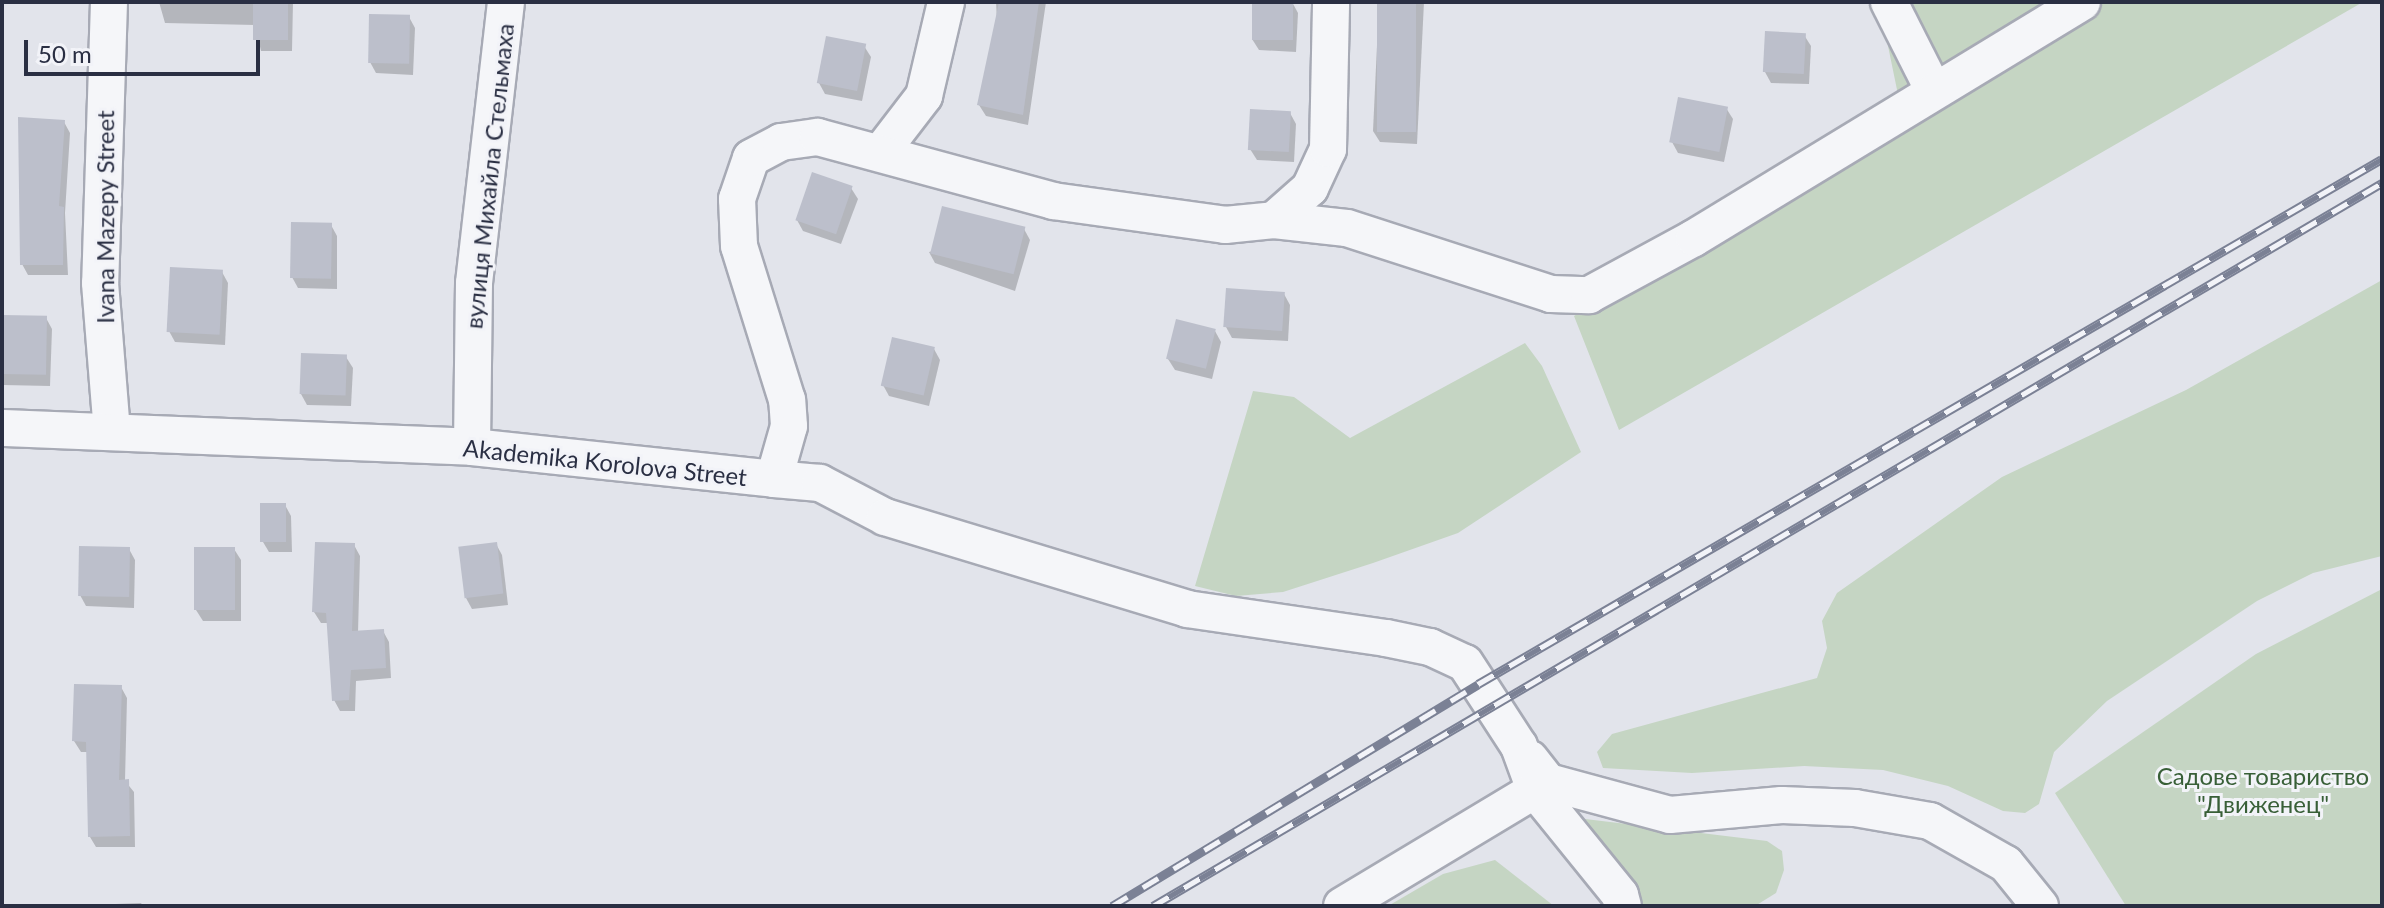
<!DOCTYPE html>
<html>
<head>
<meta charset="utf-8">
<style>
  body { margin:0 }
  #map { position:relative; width:2384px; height:908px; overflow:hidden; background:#e2e4eb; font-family:Lato,sans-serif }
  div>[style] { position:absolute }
  .green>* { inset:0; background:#c5d5c3 }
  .shadow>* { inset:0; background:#0003 }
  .building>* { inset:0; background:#bcbfcb; transform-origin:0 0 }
  .roads { filter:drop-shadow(2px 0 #a7aab5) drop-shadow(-2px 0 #a7aab5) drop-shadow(0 2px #a7aab5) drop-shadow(0 -2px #a7aab5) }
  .street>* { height:36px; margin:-18px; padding:0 18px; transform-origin:18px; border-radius:18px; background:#f5f6f9 }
  .rail>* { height:9px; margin-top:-4.5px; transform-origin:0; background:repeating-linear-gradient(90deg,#f2f3f8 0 18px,#7b8195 0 36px); box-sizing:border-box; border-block:2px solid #7b8195 }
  span { translate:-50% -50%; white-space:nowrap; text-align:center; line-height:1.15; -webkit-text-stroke:6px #f2f3f8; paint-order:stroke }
  .street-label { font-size:24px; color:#2a2f43 }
  .park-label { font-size:24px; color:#385f37 }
  .frame { position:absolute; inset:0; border:4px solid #2a2f43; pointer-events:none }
  .scale { position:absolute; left:24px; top:40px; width:236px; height:36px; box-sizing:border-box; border:4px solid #2a2f43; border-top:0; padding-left:10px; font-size:24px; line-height:28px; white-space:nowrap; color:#2a2f43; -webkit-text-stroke:6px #f2f3f8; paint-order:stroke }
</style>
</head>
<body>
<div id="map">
  <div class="green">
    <i style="clip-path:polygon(1879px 2px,2363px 2px,1619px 430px,1574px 316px,1903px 119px)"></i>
    <i style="clip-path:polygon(2382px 280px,2382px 556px,2313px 573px,2257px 601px,2107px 701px,2054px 752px,2039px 804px,2025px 813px,2003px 811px,1948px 786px,1883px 770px,1804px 766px,1692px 773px,1603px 768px,1597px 752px,1612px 734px,1817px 678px,1827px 648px,1822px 621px,1837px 593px,2002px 477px,2186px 390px)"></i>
    <i style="clip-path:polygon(1525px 343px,1542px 366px,1581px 452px,1458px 533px,1373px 563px,1283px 592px,1236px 596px,1195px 586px,1253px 391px,1294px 397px,1350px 438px)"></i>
    <i style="clip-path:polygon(2382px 589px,2382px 906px,2126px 906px,2055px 793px,2256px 654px)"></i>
    <i style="clip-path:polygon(1577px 818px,1767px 841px,1782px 851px,1784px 870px,1776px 893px,1755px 906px,1629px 906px)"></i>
    <i style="clip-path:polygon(1495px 860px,1554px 906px,1388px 906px,1443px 874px)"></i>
  </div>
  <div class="shadow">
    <i style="clip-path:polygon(159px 2px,293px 2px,292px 51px,261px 51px,255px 25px,165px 23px)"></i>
    <i style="clip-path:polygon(996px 2px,1046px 2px,1028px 125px,986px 116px,979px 105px,997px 21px)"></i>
    <i style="clip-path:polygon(1254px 2px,1292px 2px,1298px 13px,1296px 52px,1259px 50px,1252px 39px)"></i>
    <i style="clip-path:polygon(1379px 2px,1424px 2px,1417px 144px,1380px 142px,1373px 131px)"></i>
    <i style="clip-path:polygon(409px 17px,415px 28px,413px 75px,376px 73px,370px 62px)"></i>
    <i style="clip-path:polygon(1804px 35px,1811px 46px,1809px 84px,1771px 83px,1765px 72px)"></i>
    <i style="clip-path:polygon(864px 46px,871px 57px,862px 101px,825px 94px,819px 83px)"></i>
    <i style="clip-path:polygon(1726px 108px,1733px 119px,1724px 162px,1678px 153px,1672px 142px)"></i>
    <i style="clip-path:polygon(1290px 113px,1296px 124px,1294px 162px,1257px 160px,1250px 149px)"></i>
    <i style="clip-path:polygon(64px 122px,70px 133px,65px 213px,68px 275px,28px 275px,22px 264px)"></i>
    <i style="clip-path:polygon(851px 188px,858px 199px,841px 244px,803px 231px,797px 220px)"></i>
    <i style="clip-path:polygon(331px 225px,337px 236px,337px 289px,298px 288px,292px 277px)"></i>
    <i style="clip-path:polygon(1024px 229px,1030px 240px,1015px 291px,935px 263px,929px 252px)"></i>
    <i style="clip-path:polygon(222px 272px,228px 283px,225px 345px,175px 342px,169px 331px)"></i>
    <i style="clip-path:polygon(1284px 294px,1290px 305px,1288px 341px,1232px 338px,1226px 327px)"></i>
    <i style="clip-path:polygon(2px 317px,46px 318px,52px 329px,50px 386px,3px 385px)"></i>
    <i style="clip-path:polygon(1215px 331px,1221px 342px,1212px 379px,1175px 370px,1168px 359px)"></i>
    <i style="clip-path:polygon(934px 349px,940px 360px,929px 406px,889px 396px,883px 385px)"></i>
    <i style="clip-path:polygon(346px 357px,353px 368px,351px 406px,307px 405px,301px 394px)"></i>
    <i style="clip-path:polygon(285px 505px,291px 516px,292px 552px,269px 552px,263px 542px)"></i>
    <i style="clip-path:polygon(496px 544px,502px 555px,508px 605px,472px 609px,466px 598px,461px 548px)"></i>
    <i style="clip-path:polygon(354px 545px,360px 556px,358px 633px,383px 631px,389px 642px,391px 678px,356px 681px,355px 711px,340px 711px,334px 700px,329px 623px,321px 623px,314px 612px)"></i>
    <i style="clip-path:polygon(129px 549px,135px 560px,134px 608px,86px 606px,80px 595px)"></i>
    <i style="clip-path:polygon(234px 549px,241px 560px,241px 621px,203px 621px,196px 610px)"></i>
    <i style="clip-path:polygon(121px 687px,127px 698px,125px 781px,134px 792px,135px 847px,96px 847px,90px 837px,88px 752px,81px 752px,74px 741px)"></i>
    <i style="clip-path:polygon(141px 903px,143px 906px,90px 906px,90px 905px)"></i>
  </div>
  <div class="building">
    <i style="left:253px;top:2px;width:35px;height:38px"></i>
    <i style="clip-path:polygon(999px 2px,1039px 2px,1023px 115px,977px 105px)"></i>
    <i style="left:1252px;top:2px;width:41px;height:38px"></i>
    <i style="left:1377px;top:2px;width:39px;height:130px"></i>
    <i style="left:369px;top:14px;width:41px;height:49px;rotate:1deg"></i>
    <i style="left:1765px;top:31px;width:41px;height:41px;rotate:3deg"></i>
    <i style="left:826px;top:36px;width:41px;height:48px;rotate:11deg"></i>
    <i style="left:1678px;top:97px;width:51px;height:46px;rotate:11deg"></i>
    <i style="left:1250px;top:109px;width:41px;height:41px;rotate:3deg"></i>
    <i style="clip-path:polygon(18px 117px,65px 120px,59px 206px,64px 207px,63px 265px,20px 265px)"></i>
    <i style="left:812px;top:172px;width:43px;height:51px;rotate:19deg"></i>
    <i style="left:942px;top:206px;width:86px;height:49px;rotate:14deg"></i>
    <i style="left:291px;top:222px;width:41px;height:56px;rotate:1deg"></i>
    <i style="left:170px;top:267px;width:53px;height:65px;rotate:3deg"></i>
    <i style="left:1226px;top:288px;width:59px;height:39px;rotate:4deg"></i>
    <i style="left:2px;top:315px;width:45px;height:59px;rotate:1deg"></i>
    <i style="left:1176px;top:319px;width:41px;height:41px;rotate:14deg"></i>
    <i style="left:892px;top:337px;width:44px;height:50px;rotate:13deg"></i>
    <i style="left:301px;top:353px;width:46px;height:41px;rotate:2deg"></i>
    <i style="left:260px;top:503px;width:26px;height:39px"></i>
    <i style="clip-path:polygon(315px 542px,355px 543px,352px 631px,384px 629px,386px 668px,351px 670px,349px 700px,332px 701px,326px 613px,312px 612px)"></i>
    <i style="left:497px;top:542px;width:52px;height:39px;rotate:83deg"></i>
    <i style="left:79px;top:546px;width:51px;height:50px;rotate:1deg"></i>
    <i style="left:194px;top:547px;width:41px;height:63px"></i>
    <i style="clip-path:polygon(74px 684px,122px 685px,119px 780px,129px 779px,130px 836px,88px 837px,86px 742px,72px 741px)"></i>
  </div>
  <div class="roads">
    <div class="street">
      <i style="left:109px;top:2px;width:281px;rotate:91.8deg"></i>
      <i style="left:100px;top:283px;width:148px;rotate:85.4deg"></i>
      <i style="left:1889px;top:2px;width:97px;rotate:63.2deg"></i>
      <i style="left:881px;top:152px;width:71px;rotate:-52.5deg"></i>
      <i style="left:924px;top:96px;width:97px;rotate:-76.8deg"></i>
      <i style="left:1274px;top:220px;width:73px;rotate:6.3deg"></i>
      <i style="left:1347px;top:228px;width:214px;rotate:17.9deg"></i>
      <i style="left:1551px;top:294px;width:38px;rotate:2deg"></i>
      <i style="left:1589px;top:295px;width:119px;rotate:-28.5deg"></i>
      <i style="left:1694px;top:238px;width:454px;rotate:-31.3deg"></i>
      <i style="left:2px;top:428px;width:470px;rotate:2.3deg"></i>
      <i style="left:472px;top:447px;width:304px;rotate:6deg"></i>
      <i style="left:774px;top:479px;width:55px;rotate:-74.2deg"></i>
      <i style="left:789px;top:426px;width:26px;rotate:-94deg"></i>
      <i style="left:787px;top:400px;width:161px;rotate:-107.3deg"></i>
      <i style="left:739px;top:246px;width:47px;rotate:-92.4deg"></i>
      <i style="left:737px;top:199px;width:43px;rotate:-71.1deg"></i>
      <i style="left:751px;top:158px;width:34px;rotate:-28deg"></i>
      <i style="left:781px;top:142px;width:37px;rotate:-8deg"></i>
      <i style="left:818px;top:137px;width:244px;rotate:15.2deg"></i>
      <i style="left:1053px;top:201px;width:174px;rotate:7.9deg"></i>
      <i style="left:1225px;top:225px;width:49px;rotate:-5.8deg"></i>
      <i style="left:1274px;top:220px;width:48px;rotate:-41.6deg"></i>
      <i style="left:1310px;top:188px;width:43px;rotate:-65.2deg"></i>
      <i style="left:1328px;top:149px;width:147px;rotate:-88.8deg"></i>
      <i style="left:472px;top:447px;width:164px;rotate:-89.3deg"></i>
      <i style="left:474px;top:283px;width:283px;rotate:-83.5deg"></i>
      <i style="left:774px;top:479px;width:46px;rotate:5deg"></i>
      <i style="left:820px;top:483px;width:73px;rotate:27.6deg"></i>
      <i style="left:885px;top:517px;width:316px;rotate:16.9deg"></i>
      <i style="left:1187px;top:609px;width:201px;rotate:8.3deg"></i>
      <i style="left:1386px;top:638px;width:45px;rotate:11.6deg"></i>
      <i style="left:1430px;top:647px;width:38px;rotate:25deg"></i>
      <i style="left:1465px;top:663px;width:99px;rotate:57deg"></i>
      <i style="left:1519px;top:746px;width:47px;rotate:70deg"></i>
      <i style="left:1535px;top:790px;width:135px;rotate:51deg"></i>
      <i style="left:1620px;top:895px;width:11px;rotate:75deg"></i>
      <i style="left:1530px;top:759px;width:29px;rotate:52deg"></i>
      <i style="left:1548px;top:782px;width:126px;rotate:15.1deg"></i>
      <i style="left:1670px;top:815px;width:112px;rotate:-5.1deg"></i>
      <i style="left:1782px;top:805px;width:73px;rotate:2.4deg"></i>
      <i style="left:1855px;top:808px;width:76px;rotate:9.8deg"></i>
      <i style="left:1930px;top:821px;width:87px;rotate:29.5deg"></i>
      <i style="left:2006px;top:864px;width:54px;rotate:51deg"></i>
      <i style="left:1342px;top:906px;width:240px;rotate:-31deg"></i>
    </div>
  </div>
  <div class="rail">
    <i style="left:1112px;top:906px;width:428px;rotate:-31.2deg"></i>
    <i style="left:1478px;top:684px;width:1045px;rotate:-30.15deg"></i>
    <i style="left:1153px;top:906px;width:1426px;rotate:-30.47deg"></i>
  </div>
  <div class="street-label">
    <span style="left:489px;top:176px;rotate:-84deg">вулиця Михайла Стельмаха</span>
    <span style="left:105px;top:217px;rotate:-90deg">Ivana Mazepy Street</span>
    <span style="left:605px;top:462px;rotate:6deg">Akademika Korolova Street</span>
  </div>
  <div class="park-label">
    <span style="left:2263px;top:790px">Садове товариство<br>"Движенец"</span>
  </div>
  <div class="frame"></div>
  <div class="scale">50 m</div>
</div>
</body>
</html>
